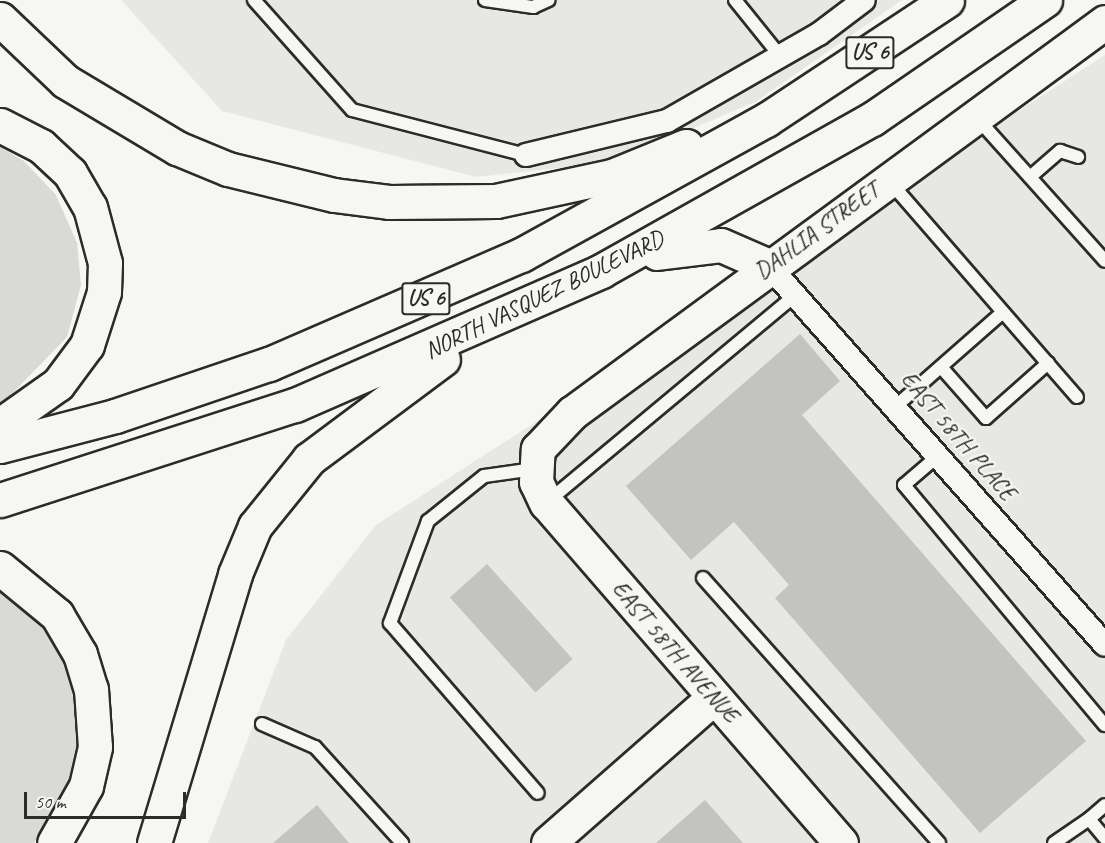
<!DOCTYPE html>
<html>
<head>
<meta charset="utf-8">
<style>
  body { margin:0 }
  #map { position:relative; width:1105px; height:843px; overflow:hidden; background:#f6f6f2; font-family:Caveat,sans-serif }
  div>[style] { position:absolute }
  .built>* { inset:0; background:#e7e7e3 }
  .green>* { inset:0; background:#d9d9d5 }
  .building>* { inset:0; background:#c3c3c0; transform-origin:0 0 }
  .roads { filter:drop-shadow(2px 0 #2b2b2b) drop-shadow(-2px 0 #2b2b2b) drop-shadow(0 2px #2b2b2b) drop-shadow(0 -2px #2b2b2b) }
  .lane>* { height:12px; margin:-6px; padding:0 6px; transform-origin:6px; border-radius:6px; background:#f6f6f2 }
  .street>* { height:22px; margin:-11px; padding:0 11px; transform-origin:11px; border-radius:11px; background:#f6f6f2 }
  .secondary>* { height:33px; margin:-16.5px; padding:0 16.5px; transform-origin:16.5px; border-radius:16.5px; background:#f6f6f2 }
  .highway>* { height:33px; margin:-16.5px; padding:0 16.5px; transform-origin:16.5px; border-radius:16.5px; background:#f6f6f2 }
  span { translate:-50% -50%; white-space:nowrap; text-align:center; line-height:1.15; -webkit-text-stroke:4.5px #f6f6f2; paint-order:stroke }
  .shield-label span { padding:2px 4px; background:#f6f6f2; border:2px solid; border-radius:4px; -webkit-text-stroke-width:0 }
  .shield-label { font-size:22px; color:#2b2b2b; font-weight:700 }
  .street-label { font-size:24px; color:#2b2b2b }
  .scale { position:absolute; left:24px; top:792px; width:162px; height:27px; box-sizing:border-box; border:3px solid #2b2b2b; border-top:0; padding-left:8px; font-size:18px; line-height:21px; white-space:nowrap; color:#2b2b2b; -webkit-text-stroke:4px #f6f6f2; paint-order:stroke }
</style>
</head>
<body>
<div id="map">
  <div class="built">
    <i style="clip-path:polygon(121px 0,902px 0,755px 102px,613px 162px,476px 177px,222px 111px)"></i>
    <i style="clip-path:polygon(1105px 55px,1105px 843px,208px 843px,286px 640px,376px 525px)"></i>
  </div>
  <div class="green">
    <i style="clip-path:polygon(0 147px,24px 161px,56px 195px,77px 243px,81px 285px,67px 337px,0 406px)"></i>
    <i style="clip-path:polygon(0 579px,60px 638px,84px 713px,73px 784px,34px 843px,0 843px)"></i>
  </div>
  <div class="building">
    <i style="clip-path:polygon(800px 334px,840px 381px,802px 415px,1086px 741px,980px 833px,775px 598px,789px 585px,734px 522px,691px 560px,626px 486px)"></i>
    <i style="left:487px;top:564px;width:128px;height:50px;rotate:48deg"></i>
    <i style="clip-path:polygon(705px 800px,743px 843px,656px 843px)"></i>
    <i style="clip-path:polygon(317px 805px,349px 843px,273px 843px)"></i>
  </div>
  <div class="roads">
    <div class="lane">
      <i style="left:254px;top:0;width:147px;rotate:48.3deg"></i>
      <i style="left:352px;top:110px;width:180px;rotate:14.5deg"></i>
      <i style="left:485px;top:0;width:49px;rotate:8.3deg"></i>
      <i style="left:533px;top:7px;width:17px;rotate:-24deg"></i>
      <i style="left:735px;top:0;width:72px;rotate:51.2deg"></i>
      <i style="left:976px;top:117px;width:193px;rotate:48.1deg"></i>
      <i style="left:1030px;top:177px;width:40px;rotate:-41deg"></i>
      <i style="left:1060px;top:151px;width:19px;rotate:18deg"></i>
      <i style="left:890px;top:182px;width:285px;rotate:49deg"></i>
      <i style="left:941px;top:367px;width:68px;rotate:48.6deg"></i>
      <i style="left:986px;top:418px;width:83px;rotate:-41.6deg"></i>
      <i style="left:896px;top:406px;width:142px;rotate:-41.3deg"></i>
      <i style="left:939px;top:455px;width:46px;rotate:139.4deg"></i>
      <i style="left:904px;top:485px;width:313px;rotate:50.1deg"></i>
      <i style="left:534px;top:469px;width:50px;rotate:172deg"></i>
      <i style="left:484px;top:476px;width:72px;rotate:141.2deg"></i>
      <i style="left:428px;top:521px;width:109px;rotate:110.4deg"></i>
      <i style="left:390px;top:623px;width:225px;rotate:49deg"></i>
      <i style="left:547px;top:502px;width:325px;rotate:-39.8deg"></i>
      <i style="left:703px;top:578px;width:355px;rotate:48.3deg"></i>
      <i style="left:262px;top:724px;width:58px;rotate:23.5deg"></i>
      <i style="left:315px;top:747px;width:130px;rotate:47.8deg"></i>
      <i style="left:1089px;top:819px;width:21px;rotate:-41deg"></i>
      <i style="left:1054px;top:843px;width:42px;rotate:-34.4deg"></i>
      <i style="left:1089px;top:819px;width:25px;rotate:50deg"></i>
    </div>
    <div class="street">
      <i style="left:526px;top:155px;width:145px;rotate:-13.6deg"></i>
      <i style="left:667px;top:121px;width:175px;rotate:-29.8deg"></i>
      <i style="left:819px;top:34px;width:56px;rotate:-37.1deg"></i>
      <i style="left:769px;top:266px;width:506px;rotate:48.44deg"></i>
    </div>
    <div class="secondary">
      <i style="left:548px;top:843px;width:221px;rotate:-41.3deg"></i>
      <i style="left:841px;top:843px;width:450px;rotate:-130.9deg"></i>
      <i style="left:546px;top:503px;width:23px;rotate:-115deg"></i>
      <i style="left:536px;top:482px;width:33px;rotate:-87deg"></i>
      <i style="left:538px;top:449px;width:50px;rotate:-46.6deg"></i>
      <i style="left:572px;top:413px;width:661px;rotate:-36.26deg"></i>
    </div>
    <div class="highway">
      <i style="left:0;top:19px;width:90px;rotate:43.6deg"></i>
      <i style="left:65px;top:81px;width:131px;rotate:30.9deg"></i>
      <i style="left:177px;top:148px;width:55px;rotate:22.4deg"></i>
      <i style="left:228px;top:169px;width:109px;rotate:13.8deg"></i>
      <i style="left:334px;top:195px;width:55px;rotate:7.3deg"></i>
      <i style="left:389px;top:202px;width:107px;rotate:-0.5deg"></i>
      <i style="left:496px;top:201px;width:119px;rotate:-12.2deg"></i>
      <i style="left:612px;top:176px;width:80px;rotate:-22.1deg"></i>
      <i style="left:0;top:125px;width:46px;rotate:27.1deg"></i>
      <i style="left:41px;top:146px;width:40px;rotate:43deg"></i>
      <i style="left:70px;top:173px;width:39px;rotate:60deg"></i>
      <i style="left:90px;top:207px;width:58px;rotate:75deg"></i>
      <i style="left:105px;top:263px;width:29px;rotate:92deg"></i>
      <i style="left:104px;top:292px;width:56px;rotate:107.8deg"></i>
      <i style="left:87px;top:345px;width:49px;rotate:126.6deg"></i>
      <i style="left:58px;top:384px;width:71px;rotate:144.7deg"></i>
      <i style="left:657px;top:253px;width:64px;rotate:-7.1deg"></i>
      <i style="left:721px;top:245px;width:52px;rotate:23.6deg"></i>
      <i style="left:0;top:446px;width:119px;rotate:-14.6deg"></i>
      <i style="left:115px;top:416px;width:163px;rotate:-18.7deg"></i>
      <i style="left:269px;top:364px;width:275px;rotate:-23.4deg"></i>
      <i style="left:521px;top:255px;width:280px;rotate:-28.9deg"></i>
      <i style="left:766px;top:120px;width:217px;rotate:-33.5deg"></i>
      <i style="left:0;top:500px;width:310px;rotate:-17.9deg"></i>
      <i style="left:295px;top:405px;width:334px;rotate:-23.6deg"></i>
      <i style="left:601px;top:271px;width:311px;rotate:-29.3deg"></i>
      <i style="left:872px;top:119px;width:210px;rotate:-34.5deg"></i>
      <i style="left:0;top:568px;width:74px;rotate:39.5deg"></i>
      <i style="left:57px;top:615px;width:45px;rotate:59.5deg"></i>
      <i style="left:80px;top:654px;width:37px;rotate:73deg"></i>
      <i style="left:91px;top:689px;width:58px;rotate:86.1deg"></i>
      <i style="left:95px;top:747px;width:40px;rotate:103deg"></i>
      <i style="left:86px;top:786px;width:65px;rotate:119.3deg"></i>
      <i style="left:154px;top:843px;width:281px;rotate:-73.2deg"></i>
      <i style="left:235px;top:574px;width:52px;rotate:-67.4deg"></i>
      <i style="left:255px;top:526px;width:86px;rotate:-51.1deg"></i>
      <i style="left:309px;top:459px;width:167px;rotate:-36.7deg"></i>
    </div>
  </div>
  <div class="shield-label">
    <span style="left:870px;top:53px">US 6</span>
    <span style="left:426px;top:299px">US 6</span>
  </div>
  <div class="street-label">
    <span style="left:817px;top:231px;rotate:-36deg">DAHLIA STREET</span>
    <span style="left:544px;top:295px;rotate:-26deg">NORTH VASQUEZ BOULEVARD</span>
    <span style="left:958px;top:436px;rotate:49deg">EAST 58TH PLACE</span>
    <span style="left:675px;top:652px;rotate:49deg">EAST 58TH AVENUE</span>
  </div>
  <div class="scale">50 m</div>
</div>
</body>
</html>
